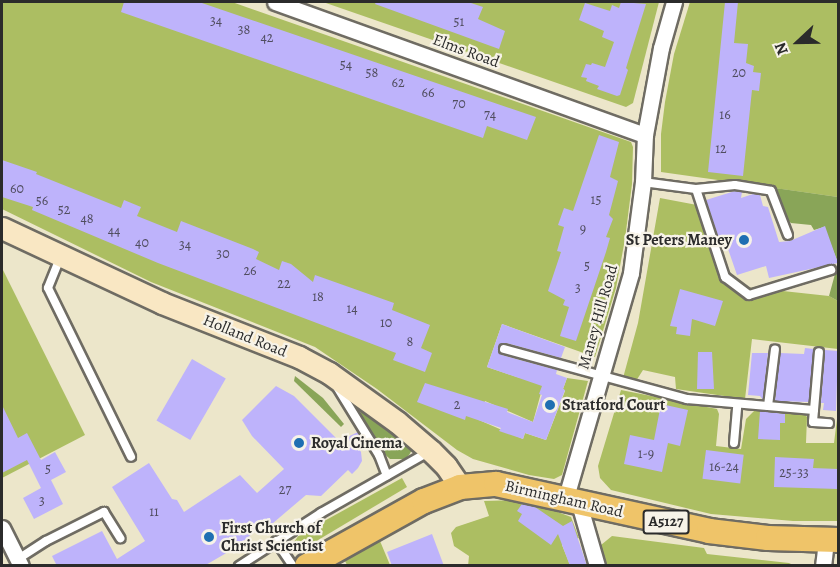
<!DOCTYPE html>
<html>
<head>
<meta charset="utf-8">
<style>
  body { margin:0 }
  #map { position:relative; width:840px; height:567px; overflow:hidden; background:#ece6ca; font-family:Alegreya,serif }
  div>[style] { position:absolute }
  .green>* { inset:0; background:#acbe62 }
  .forest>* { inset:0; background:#89a558 }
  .building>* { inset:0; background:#beb3fb; transform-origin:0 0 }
  .roads { filter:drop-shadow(2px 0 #6f6c63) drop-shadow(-2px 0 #6f6c63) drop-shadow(0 2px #6f6c63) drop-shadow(0 -2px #6f6c63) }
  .lane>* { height:8px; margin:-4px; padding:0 4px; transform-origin:4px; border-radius:4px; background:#fff }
  .street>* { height:15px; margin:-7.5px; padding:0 7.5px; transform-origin:7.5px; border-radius:7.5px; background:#fff }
  .secondary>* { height:21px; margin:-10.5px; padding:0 10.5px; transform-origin:10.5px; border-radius:10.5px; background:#f9e7c3 }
  .primary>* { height:24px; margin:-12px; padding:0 12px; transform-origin:12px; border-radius:12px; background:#efc469 }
  .dots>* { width:16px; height:16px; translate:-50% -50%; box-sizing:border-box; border:3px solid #f7f3e8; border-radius:50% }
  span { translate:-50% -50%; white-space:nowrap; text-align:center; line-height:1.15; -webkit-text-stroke:4.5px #f7f3e8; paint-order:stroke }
  .number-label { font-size:14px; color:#504d5f }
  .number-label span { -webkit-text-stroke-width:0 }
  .shield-label span { padding:2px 4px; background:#f7f3e8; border:2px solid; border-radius:4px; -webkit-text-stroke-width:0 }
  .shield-label { font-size:15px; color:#2b2b2b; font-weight:700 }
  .street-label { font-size:16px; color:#2b2b2b }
  .poi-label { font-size:16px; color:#2b2b2b; font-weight:700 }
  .right { translate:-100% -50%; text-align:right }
  .left { translate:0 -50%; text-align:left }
  .frame { position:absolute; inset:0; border:3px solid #2b2b2b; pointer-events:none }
  .north { position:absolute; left:768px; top:12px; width:60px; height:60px; -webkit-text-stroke:4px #f7f3e8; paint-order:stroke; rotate:248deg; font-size:16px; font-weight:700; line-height:24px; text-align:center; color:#2b2b2b }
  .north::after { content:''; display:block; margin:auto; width:21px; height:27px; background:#2b2b2b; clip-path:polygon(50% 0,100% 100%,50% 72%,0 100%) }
</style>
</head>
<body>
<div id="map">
  <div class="green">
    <i style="clip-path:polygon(2px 2px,232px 2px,631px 142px,633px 147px,632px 184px,625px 239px,616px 288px,595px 357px,502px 324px,487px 367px,520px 378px,547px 371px,533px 422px,485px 401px,479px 420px,523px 439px,525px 433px,546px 440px,565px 391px,563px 389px,567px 378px,588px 381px,562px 475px,554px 479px,529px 475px,473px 459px,457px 450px,377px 389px,315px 347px,151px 282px,2px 209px)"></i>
    <i style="clip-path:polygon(323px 2px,659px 2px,633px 103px,626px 107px)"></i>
    <i style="clip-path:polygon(690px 2px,838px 2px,838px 197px,661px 172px,661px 134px,665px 102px,674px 54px)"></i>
    <i style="clip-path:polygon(660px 198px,697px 205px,720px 276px,726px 285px,829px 296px,838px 301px,838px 349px,752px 339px,745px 399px,676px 389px,675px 377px,643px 370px,636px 381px,623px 378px,638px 323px)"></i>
    <i style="clip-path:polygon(2px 268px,85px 435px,2px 478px)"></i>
    <i style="clip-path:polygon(621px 390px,717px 409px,719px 414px,716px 446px,741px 449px,746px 419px,756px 409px,803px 412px,807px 417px,806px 443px,834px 443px,838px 411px,838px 521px,793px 521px,711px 514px,611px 490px,600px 478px,598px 466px)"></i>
    <i style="clip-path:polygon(402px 478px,407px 487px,298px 552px,294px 548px,294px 542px,299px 535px)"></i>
    <i style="clip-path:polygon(516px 500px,534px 503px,571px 517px,579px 538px,562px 545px,570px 565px,468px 566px,469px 556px,454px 546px,451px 533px,456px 527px,489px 516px,484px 501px)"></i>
    <i style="clip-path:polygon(612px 536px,704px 548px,707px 554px,789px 563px,793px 565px,607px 565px,601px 545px)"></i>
    <i style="clip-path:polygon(380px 541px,390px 565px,347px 565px,345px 561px)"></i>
  </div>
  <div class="forest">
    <i style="clip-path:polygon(775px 188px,838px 197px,838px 301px,829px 296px,838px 263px,824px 227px,814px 230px,811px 225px,791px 223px,786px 218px)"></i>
    <i style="clip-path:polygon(295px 376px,323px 398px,344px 424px,341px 427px,294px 381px)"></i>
    <i style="clip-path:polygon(361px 405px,409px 443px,412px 450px,409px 455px,405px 459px,390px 459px,380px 450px,363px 421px,359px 408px)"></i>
  </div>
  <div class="building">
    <i style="clip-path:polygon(124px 2px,199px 2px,536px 117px,527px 140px,487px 126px,483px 138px,121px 12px)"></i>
    <i style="clip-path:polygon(376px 2px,468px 2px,483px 7px,478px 19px,505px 31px,499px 49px,375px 4px)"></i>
    <i style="clip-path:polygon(621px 2px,646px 4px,626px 68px,628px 70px,620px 95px,617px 96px,597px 89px,599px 86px,586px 81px,587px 78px,581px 77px,586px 64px,591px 65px,592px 63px,605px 67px,614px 42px,602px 37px,604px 31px,579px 20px,585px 3px,610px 11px,612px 5px,619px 8px)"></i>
    <i style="clip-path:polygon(725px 2px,738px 2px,734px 43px,748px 44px,746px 63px,754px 66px,753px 72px,761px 73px,759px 91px,752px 90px,743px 176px,708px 172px)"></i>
    <i style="clip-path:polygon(599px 135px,619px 142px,610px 177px,618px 181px,609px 215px,613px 219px,606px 237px,610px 238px,606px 252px,576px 341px,560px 336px,569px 307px,563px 305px,565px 300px,548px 291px,561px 252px,557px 251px,564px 227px,558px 225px,564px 208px,573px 211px)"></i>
    <i style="clip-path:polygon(2px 160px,37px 172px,36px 174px,121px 208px,124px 200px,141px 207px,137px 216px,177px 232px,181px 221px,253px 249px,259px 252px,256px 259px,279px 270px,282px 261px,291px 264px,313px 282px,315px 275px,394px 303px,392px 310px,430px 325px,421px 348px,432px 353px,425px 372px,393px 360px,396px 353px,158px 263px,32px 210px,33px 207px,2px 197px)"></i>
    <i style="clip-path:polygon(735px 191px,742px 192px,741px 198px,753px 194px,760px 195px,763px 206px,768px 207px,779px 242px,790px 241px,825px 226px,838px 263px,769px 278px,766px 266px,737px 275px,727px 246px,722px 248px,706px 200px)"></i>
    <i style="clip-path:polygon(680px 289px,723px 301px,715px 326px,692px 319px,690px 336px,676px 334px,677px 327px,670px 326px)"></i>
    <i style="clip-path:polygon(502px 324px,565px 347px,561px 358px,506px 343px,498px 348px,502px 355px,557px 370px,556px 374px,567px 378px,563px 389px,565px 390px,546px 440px,525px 433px,523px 439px,499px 431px,501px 428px,466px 416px,465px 420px,417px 402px,425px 383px,508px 409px,507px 412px,533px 422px,542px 395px,539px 394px,542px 386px,487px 367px)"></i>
    <i style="clip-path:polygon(805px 348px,814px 349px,809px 402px,775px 401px,780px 353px,804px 354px)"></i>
    <i style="clip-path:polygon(825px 350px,838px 351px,836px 411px,823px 410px,824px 403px,821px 403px)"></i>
    <i style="clip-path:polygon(698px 352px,712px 352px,714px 389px,697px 389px)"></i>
    <i style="clip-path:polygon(752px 353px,768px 353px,763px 400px,760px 396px,748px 395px)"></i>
    <i style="left:192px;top:359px;width:39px;height:71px;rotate:30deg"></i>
    <i style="clip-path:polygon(276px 386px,294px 396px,339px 441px,358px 432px,360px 436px,356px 445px,361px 452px,362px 461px,358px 468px,352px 474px,348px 470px,321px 496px,306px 495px,266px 529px,253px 533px,235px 548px,204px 566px,57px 566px,52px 556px,102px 531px,117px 559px,145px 541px,112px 487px,149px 463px,172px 499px,177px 500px,184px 512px,240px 475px,257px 493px,284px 469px,252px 436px,242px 420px)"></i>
    <i style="clip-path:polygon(661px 404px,688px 410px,680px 446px,668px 443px,662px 472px,624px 464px,630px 435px,654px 440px)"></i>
    <i style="clip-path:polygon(2px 405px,18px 438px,27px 433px,41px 460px,55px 452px,66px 472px,51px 480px,63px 504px,34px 519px,23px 498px,41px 488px,27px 460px,2px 473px)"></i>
    <i style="clip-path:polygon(760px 411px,785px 414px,785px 423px,780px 423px,780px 440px,758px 439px)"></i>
    <i style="left:706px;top:450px;width:38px;height:29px;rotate:7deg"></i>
    <i style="clip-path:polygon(775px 457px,814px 459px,813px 468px,838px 469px,838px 489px,774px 487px)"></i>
    <i style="clip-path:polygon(522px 504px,535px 507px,563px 526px,572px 521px,587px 566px,570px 566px,558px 534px,551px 545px,518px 521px,522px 514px,517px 511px)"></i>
    <i style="clip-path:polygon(432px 534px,444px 566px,392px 566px,387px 552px)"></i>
  </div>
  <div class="roads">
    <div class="lane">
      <i style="left:643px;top:182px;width:53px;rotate:7.5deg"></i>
      <i style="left:696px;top:189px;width:39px;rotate:-6deg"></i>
      <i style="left:735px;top:185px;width:36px;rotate:9deg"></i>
      <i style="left:771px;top:191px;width:47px;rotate:68.9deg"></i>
      <i style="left:696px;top:189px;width:93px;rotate:71.8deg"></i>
      <i style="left:725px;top:277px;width:30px;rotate:37deg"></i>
      <i style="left:749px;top:295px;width:86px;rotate:-17deg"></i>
      <i style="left:60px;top:258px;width:32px;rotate:112deg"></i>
      <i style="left:48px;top:288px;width:188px;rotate:63.8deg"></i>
      <i style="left:504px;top:349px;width:190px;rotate:15.3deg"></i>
      <i style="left:687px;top:399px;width:127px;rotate:5deg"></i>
      <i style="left:814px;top:410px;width:58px;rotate:-85.1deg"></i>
      <i style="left:337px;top:387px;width:80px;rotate:58.3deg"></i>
      <i style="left:379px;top:455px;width:22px;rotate:69deg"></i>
      <i style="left:768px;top:406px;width:57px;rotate:-83deg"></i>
      <i style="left:814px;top:410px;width:12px;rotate:95deg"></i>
      <i style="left:813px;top:422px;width:16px;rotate:4deg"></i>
      <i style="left:734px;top:443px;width:38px;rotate:-85deg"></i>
      <i style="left:276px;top:541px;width:30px;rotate:56deg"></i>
      <i style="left:18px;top:559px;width:33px;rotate:-33deg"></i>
      <i style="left:46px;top:541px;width:65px;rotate:-26.6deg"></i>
      <i style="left:104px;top:512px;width:31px;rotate:58deg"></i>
      <i style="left:239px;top:566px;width:98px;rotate:-32.9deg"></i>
      <i style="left:321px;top:513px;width:125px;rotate:-29.6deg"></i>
    </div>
    <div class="street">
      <i style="left:275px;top:2px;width:393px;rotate:19.8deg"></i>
      <i style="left:566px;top:497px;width:233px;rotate:-73.8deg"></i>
      <i style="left:631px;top:273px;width:92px;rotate:-82.5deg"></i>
      <i style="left:643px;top:182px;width:47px;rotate:-87.6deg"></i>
      <i style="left:645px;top:135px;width:88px;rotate:-79.6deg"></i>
      <i style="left:661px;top:48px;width:48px;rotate:-74.2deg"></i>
      <i style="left:578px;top:500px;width:69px;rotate:73.9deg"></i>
      <i style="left:2px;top:528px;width:42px;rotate:63.4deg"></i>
      <i style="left:823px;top:566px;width:25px;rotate:-83deg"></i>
    </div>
    <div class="secondary">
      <i style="left:2px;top:228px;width:177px;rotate:25.1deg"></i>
      <i style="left:162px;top:303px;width:147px;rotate:21.5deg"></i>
      <i style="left:299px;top:357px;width:34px;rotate:28deg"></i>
      <i style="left:329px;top:373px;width:84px;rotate:35.8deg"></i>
      <i style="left:397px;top:422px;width:45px;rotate:40.5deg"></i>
      <i style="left:431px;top:451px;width:21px;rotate:45deg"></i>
      <i style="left:446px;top:466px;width:25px;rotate:56deg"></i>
    </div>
    <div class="primary">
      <i style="left:307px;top:566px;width:134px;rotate:-29.1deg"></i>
      <i style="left:424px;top:501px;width:39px;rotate:-21deg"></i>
      <i style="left:460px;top:487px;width:36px;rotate:-5deg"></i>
      <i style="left:496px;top:484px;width:218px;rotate:12.4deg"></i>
      <i style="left:709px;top:531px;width:59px;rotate:6.8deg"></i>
      <i style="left:768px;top:538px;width:70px;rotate:1.6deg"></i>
    </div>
  </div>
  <div class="dots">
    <i style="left:744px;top:240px;background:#1f6fb2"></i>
    <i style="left:550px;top:405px;background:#1f6fb2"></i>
    <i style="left:299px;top:443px;background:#1f6fb2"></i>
    <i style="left:209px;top:537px;background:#1f6fb2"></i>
  </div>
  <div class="number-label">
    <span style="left:216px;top:21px">34</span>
    <span style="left:459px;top:22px">51</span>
    <span style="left:244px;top:30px">38</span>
    <span style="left:267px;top:38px">42</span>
    <span style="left:346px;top:65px">54</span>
    <span style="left:372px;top:73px">58</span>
    <span style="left:739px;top:73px">20</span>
    <span style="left:398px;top:83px">62</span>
    <span style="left:428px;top:93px">66</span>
    <span style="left:459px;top:104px">70</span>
    <span style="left:490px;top:115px">74</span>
    <span style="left:725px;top:115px">16</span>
    <span style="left:721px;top:149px">12</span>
    <span style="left:17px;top:189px">60</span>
    <span style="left:596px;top:200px">15</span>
    <span style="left:42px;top:201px">56</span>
    <span style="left:64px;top:210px">52</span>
    <span style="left:87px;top:219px">48</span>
    <span style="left:583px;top:229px">9</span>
    <span style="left:114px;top:231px">44</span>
    <span style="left:142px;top:243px">40</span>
    <span style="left:185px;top:245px">34</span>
    <span style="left:223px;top:254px">30</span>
    <span style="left:587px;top:266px">5</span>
    <span style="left:250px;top:271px">26</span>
    <span style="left:284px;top:284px">22</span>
    <span style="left:578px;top:288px">3</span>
    <span style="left:318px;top:297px">18</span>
    <span style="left:352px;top:309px">14</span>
    <span style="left:386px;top:323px">10</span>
    <span style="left:410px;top:342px">8</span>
    <span style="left:457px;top:405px">2</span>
    <span style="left:646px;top:454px">1-9</span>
    <span style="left:724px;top:467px">16-24</span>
    <span style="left:48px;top:469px">5</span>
    <span style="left:794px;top:473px">25-33</span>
    <span style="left:285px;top:490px">27</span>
    <span style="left:42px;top:501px">3</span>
    <span style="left:154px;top:512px">11</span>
  </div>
  <div class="shield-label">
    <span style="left:666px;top:522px">A5127</span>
  </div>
  <div class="street-label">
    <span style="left:466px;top:51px;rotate:20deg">Elms Road</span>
    <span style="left:598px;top:317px;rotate:-74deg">Maney Hill Road</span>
    <span style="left:245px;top:336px;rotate:22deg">Holland Road</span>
    <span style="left:564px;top:499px;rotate:13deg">Birmingham Road</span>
  </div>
  <div class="poi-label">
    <span class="right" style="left:732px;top:240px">St Peters Maney</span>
    <span class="left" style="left:562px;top:405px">Stratford Court</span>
    <span class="left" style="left:311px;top:443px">Royal Cinema</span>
    <span class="left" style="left:221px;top:537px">First Church of<br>Christ Scientist</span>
  </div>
  <div class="frame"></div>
  <div class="north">N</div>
</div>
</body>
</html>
